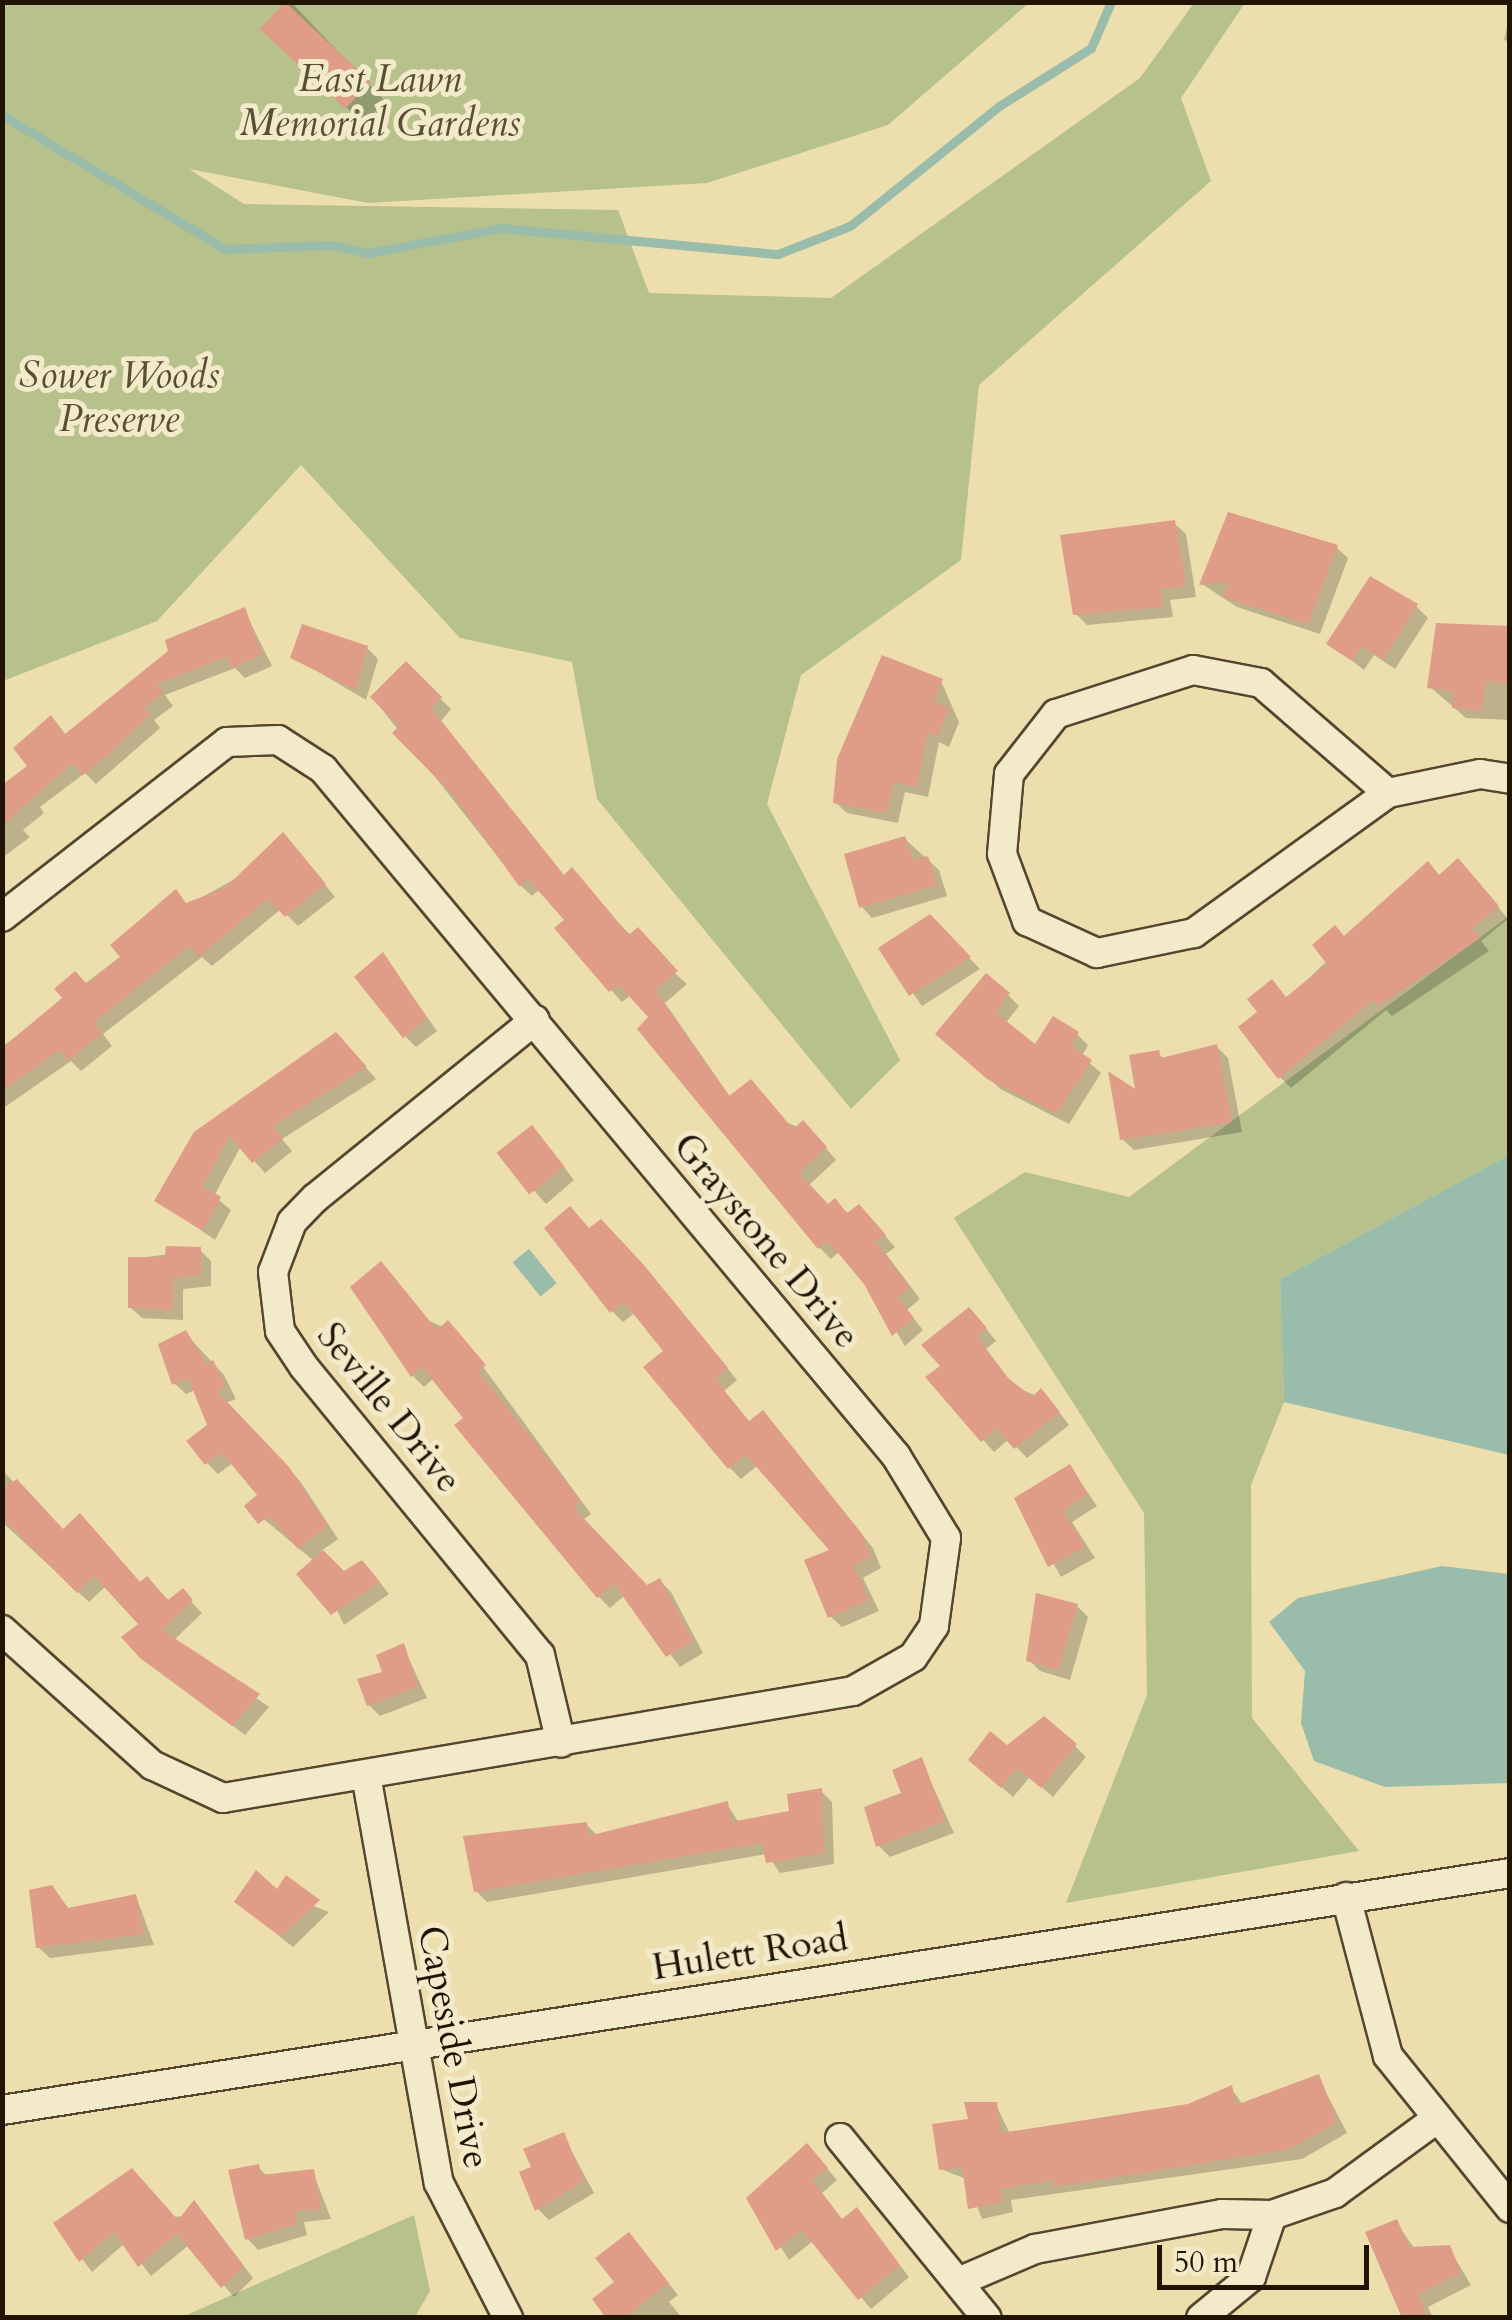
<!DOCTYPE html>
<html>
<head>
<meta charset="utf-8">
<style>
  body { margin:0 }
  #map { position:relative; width:1512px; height:2320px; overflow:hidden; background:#eddeae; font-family:Cardo,serif }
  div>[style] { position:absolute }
  .green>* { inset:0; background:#b7c18b }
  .water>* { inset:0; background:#99bcab; transform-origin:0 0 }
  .shadow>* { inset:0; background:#0003 }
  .stream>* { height:9px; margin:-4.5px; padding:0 4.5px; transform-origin:4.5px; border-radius:4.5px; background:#99bcab }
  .building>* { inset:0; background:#df9c87; transform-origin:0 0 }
  .roads { filter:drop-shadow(2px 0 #54462f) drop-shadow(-2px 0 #54462f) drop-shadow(0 2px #54462f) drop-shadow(0 -2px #54462f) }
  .minor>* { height:28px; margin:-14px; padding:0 14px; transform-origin:14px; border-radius:14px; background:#f3eaca }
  span { translate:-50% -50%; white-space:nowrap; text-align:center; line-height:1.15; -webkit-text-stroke:10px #f3eaca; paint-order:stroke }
  .park-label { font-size:38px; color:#565134; font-style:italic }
  .street-label { font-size:38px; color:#211405 }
  .frame { position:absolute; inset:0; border:5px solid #211405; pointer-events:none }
  .scale { position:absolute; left:1157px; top:2245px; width:212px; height:45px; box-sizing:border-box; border:5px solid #211405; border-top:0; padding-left:12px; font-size:30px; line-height:35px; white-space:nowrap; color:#211405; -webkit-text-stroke:8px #f3eaca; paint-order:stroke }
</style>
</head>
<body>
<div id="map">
  <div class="green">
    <i style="clip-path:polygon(3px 3px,1029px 3px,888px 125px,707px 183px,368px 203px,189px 169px,244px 204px,618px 210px,649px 293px,831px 298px,1140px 78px,1194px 3px,1245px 3px,1181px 98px,1211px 181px,979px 385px,961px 560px,801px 675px,767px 804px,900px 1060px,851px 1109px,597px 799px,572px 662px,460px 638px,301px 465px,157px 621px,3px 681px)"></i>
    <i style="clip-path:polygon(1509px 916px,1509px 1155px,1280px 1279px,1284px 1402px,1251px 1485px,1252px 1718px,1359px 1851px,1066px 1903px,1147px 1695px,1144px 1513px,954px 1218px,1025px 1172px,1129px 1197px)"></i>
    <i style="clip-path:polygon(414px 2215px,430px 2291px,415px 2317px,182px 2317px)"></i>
  </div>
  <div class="water">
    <i style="clip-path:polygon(1509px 1155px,1509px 1455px,1284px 1402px,1280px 1279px)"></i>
    <i style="left:529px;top:1249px;width:44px;height:21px;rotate:51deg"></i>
    <i style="clip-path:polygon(1442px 1566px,1509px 1574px,1509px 1783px,1385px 1787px,1314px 1761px,1301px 1723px,1305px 1671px,1269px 1622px,1298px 1598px)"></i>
  </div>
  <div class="shadow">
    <i style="clip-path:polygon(291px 2px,385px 101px,364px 124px,264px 29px)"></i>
    <i style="clip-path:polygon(1510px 16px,1510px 44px,1504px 39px)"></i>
    <i style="clip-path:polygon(1174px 523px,1186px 534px,1196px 597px,1170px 600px,1173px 617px,1087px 625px,1076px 614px)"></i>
    <i style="clip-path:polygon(1336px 547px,1348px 558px,1320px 634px,1237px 607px,1202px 584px)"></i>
    <i style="clip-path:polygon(1416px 606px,1428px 618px,1395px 669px,1374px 655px,1364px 670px,1329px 643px)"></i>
    <i style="clip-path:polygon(244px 610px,272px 666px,245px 678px,235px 668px,165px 695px,173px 706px,154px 720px,160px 728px,96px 784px,85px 773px,40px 807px,44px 813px,23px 830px,30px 837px,2px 858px,2px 788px,30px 766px,51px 718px,67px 736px)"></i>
    <i style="clip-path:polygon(1510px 628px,1510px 720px,1466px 718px,1430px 687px)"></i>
    <i style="clip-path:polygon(367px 648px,378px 659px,366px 700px,293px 657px)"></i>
    <i style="clip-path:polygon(406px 665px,451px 709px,441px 721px,565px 877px,687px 984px,665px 1003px,731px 1098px,814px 1134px,836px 1160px,808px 1186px,828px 1207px,870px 1218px,895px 1247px,886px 1254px,920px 1299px,907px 1310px,923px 1330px,905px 1346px,866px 1282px,840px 1251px,831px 1259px,820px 1248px,652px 1017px,631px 995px,622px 1002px,611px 990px,567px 921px,540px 889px,532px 896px,520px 885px,373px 698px)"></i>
    <i style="clip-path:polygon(941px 681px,959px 722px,949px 747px,939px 742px,928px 797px,905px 792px,898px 823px,847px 813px,835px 802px)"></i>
    <i style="clip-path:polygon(905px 839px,939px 870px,947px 896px,872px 918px,861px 906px)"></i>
    <i style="clip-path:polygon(294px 846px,335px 897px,298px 926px,281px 909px,212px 966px,202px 957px,103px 1034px,112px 1046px,81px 1071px,71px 1061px,2px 1109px,2px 1047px,188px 905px)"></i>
    <i style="clip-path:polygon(1428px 864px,1441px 877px,1469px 872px,1508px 919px,1481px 941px,1489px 951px,1392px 1016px,1386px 1010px,1291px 1088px,1280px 1077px,1287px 999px)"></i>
    <i style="clip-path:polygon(930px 917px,980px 969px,922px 1006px,882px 948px)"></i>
    <i style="clip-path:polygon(383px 955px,437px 1031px,416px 1047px,405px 1036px)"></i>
    <i style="clip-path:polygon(1008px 995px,1019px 1006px,1005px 1024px,1035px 1048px,1077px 1034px,1088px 1045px,1082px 1056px,1101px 1073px,1069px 1124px,1002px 1090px,949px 1045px)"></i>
    <i style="clip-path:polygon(347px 1046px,376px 1079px,282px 1139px,292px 1151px,265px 1173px,241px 1146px,214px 1196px,231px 1210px,215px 1240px,157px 1200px,196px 1134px)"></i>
    <i style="clip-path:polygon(1217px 1047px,1228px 1058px,1242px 1132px,1134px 1150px,1122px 1139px,1158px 1053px,1165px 1060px)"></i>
    <i style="clip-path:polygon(543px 1140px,574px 1180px,546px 1204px,502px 1154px)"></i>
    <i style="clip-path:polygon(547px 1229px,590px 1231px,654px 1278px,737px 1380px,724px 1391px,750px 1423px,774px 1425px,873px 1548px,881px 1568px,863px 1578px,879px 1611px,842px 1627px,830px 1616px,834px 1551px,758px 1465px,741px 1479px,730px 1468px,647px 1367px,667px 1352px,636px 1312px,623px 1322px,612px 1311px)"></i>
    <i style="clip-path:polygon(200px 1250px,211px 1261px,211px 1286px,183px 1289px,183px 1320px,142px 1318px,130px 1307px,131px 1259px)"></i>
    <i style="clip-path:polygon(353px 1287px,459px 1334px,591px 1514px,583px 1520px,647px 1588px,660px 1581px,671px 1592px,703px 1653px,680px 1667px,625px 1595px,610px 1608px,599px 1597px,458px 1426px,467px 1418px,434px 1378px,424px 1387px,413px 1376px)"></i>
    <i style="clip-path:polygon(980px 1321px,996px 1341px,986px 1349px,1014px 1386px,1052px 1403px,1069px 1425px,1027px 1458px,1009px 1439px,994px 1452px,929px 1378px)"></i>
    <i style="clip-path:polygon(185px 1333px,224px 1375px,236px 1399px,225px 1403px,300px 1481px,338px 1539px,321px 1551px,343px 1574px,373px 1574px,389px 1594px,344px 1625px,314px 1561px,248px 1506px,260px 1496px,233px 1463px,218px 1474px,207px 1463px,210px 1426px,195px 1390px,186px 1394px,174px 1383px)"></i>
    <i style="clip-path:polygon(1070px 1467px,1097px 1506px,1072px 1522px,1095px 1558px,1061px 1577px,1017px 1499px)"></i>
    <i style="clip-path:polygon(2px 1470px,63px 1532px,169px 1603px,182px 1592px,202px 1613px,174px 1640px,269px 1707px,245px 1735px,141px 1656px,141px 1624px,106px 1586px,89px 1602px,2px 1522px)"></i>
    <i style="clip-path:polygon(1077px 1606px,1088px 1617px,1070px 1680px,1040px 1671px,1029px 1660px)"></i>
    <i style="clip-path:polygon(403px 1646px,427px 1698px,380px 1716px,369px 1705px)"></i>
    <i style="clip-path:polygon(1075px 1746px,1086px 1757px,1053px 1797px,1030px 1777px,1013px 1797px,983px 1771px,1007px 1748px)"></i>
    <i style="clip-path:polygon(921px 1760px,954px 1833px,890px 1857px,879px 1846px)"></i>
    <i style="clip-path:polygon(821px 1791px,832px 1802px,834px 1864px,780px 1873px,767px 1854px,487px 1902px,476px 1891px,586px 1824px,598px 1836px,727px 1804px,739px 1823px,792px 1813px)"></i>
    <i style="clip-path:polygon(51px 1887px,70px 1910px,136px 1896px,154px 1945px,50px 1958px,38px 1947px)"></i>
    <i style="clip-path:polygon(277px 1892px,329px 1912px,293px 1947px,237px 1902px)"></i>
    <i style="clip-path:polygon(1318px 2077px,1347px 2133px,1302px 2159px,1011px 2200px,1013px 2212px,982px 2219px,966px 2179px,941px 2169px,970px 2121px,996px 2105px,1010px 2134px,1189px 2107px,1231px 2088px,1243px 2105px)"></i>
    <i style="clip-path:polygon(563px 2135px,594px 2193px,549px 2220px,538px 2209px,534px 2169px)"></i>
    <i style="clip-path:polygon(818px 2158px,837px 2180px,822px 2193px,843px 2221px,857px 2210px,909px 2277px,871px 2309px,813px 2241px,789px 2260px,750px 2199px)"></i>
    <i style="clip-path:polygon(258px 2167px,267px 2176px,313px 2172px,331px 2219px,304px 2222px,307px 2235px,258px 2250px,247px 2238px)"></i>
    <i style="clip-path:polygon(205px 2215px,253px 2278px,234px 2297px,189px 2245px,151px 2276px,125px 2243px,92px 2272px,56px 2224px)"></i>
    <i style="clip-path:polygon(1396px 2222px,1414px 2248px,1449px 2248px,1471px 2285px,1428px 2307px,1433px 2318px,1404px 2318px)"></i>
    <i style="clip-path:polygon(629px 2235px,678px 2295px,669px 2302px,682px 2318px,609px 2318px)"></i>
  </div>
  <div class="stream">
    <i style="left:2px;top:115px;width:260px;rotate:31deg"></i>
    <i style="left:225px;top:249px;width:106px;rotate:-2.2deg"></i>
    <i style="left:331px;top:245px;width:38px;rotate:12deg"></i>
    <i style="left:368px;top:253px;width:135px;rotate:-10.6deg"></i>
    <i style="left:501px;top:228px;width:278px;rotate:5.4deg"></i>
    <i style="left:778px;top:254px;width:77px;rotate:-21.3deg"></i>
    <i style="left:850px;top:226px;width:191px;rotate:-38.8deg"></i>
    <i style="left:999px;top:106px;width:109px;rotate:-32.2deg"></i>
    <i style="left:1091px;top:48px;width:50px;rotate:-66.5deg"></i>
  </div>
  <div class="building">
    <i style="left:285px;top:2px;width:117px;height:37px;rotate:43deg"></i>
    <i style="clip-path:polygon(1228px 512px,1338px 545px,1308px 624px,1223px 597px,1229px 582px,1199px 585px)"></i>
    <i style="clip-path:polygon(1175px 520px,1186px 586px,1160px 589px,1163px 607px,1073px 615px,1060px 535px)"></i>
    <i style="clip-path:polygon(1370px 576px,1418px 604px,1383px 660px,1362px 646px,1352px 661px,1326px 644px)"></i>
    <i style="clip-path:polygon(245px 607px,262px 655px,232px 668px,226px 657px,156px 684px,163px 693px,144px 708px,150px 715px,106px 757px,83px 775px,72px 763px,2px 826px,2px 785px,27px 766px,13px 748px,51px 715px,65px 734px,168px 651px,165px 640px)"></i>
    <i style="clip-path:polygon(1436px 623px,1510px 626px,1510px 684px,1486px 681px,1482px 711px,1452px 708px,1454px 691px,1427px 688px)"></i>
    <i style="clip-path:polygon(302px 624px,368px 646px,355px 690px,290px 658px)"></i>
    <i style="clip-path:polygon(882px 655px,943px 679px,934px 702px,949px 708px,938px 737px,928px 733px,917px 787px,894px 782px,887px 813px,833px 803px,837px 759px)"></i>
    <i style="clip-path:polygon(406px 661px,442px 697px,431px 708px,564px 875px,572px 867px,629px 935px,638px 927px,678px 971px,655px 990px,729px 1096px,751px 1079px,793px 1129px,803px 1120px,827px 1147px,799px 1173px,828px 1204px,835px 1198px,847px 1213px,859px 1204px,886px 1235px,876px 1242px,910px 1287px,898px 1298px,914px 1318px,892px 1336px,864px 1284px,828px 1241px,818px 1249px,637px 1029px,648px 1017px,619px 985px,609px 992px,554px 928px,564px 920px,528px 879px,519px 886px,453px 795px,392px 733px,399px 726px,370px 697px)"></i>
    <i style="clip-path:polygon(283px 832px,326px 884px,285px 917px,268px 899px,199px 957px,190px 946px,94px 1022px,102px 1033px,68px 1061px,60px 1050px,2px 1091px,2px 1048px,62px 998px,54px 989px,75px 971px,87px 984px,120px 957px,110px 945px,176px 889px,186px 903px,225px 888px)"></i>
    <i style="clip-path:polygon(905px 836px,913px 860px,928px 856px,937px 885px,859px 908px,844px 854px)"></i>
    <i style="clip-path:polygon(1458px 858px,1499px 906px,1472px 929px,1480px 938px,1379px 1006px,1373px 1000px,1278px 1079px,1238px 1027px,1257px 1012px,1247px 999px,1272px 979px,1286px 997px,1327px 964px,1312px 945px,1335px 925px,1344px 936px,1428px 861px,1439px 875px)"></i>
    <i style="clip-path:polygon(930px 914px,971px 957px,909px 996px,878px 948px)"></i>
    <i style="clip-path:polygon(383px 952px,427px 1018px,403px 1038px,354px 977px)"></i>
    <i style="clip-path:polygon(986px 973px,1010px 993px,995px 1012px,1035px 1044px,1053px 1016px,1079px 1032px,1071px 1046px,1092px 1060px,1057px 1114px,987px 1079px,935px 1034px)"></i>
    <i style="clip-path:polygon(336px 1032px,367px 1067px,273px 1126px,283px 1139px,252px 1163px,230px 1136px,202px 1186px,221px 1197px,203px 1231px,154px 1201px,194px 1132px)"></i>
    <i style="clip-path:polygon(1217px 1044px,1232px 1122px,1120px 1140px,1108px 1071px,1135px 1089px,1129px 1055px,1159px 1050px,1161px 1058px)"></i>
    <i style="left:532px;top:1125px;width:53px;height:45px;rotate:52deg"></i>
    <i style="clip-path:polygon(570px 1206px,589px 1228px,601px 1219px,643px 1264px,728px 1368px,715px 1379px,749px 1421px,763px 1410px,862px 1534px,871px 1556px,854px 1566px,869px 1600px,828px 1618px,804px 1560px,829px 1550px,746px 1455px,728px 1469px,643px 1367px,663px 1351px,624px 1302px,610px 1313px,544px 1228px)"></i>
    <i style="clip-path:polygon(166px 1246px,201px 1247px,201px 1275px,173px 1278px,173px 1310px,128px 1308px,128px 1257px,165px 1257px)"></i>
    <i style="clip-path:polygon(381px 1261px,437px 1330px,448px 1320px,486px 1365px,478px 1371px,581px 1501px,574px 1508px,647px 1585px,660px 1578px,693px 1641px,666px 1657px,614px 1584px,597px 1598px,454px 1425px,463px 1418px,422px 1367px,411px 1377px,350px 1287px)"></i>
    <i style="clip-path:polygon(969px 1307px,987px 1328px,977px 1337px,1008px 1378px,1032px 1397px,1041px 1388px,1060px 1412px,1014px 1449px,997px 1429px,981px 1442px,925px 1377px,940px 1366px,921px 1345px)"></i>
    <i style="clip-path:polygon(186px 1330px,206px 1364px,213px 1360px,226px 1387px,217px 1391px,289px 1467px,328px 1526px,298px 1549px,269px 1516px,258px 1524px,244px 1506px,257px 1495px,221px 1452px,205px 1465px,186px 1441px,207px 1425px,188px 1378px,172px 1385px,158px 1344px)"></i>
    <i style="clip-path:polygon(1070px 1464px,1088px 1494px,1063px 1510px,1085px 1547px,1048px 1567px,1014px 1498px)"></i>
    <i style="clip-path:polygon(17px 1479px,63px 1529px,80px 1513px,140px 1582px,147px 1576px,168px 1600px,183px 1588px,193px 1600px,162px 1630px,260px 1694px,232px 1726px,140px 1658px,121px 1637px,138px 1624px,94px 1576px,77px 1593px,2px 1518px,2px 1489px)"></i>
    <i style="clip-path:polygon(323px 1550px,344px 1571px,362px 1560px,380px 1582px,331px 1615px,296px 1574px)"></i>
    <i style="clip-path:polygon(1036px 1593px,1078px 1604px,1058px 1670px,1026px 1661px)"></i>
    <i style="clip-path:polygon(404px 1643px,418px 1687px,367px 1706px,357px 1679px,382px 1672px,376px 1655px)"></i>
    <i style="clip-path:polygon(1044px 1716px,1077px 1744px,1041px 1788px,1017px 1768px,1001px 1788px,968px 1760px,990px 1731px,1007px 1745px)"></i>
    <i style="clip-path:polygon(922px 1757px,945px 1821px,876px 1847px,864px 1807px,901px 1793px,892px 1770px)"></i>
    <i style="clip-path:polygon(822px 1788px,824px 1853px,766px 1863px,762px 1843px,474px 1892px,463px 1836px,587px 1822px,588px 1836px,728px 1801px,731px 1822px,789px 1811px,787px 1794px)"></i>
    <i style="clip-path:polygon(256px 1870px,277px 1889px,286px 1875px,320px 1900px,281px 1937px,234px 1902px)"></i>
    <i style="clip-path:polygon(52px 1885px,68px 1908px,136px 1894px,144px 1934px,36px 1948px,29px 1890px)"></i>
    <i style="clip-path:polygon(1319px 2074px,1337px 2122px,1290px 2149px,1054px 2187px,1053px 2180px,1001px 2189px,1003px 2202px,968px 2209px,962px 2167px,939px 2170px,932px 2124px,968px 2119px,964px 2102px,997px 2102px,1001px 2133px,1188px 2104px,1232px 2085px,1236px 2105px)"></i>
    <i style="clip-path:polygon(564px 2132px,584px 2181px,535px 2211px,519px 2172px,531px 2167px,523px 2149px)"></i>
    <i style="clip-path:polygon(807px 2143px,828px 2168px,812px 2180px,842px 2219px,857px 2207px,900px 2265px,858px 2300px,802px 2230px,776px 2251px,746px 2198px)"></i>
    <i style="clip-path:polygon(259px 2164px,261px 2175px,314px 2169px,321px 2209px,294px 2211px,297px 2224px,245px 2240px,228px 2170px)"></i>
    <i style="clip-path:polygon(132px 2168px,178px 2220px,194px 2200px,244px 2266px,221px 2288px,177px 2234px,138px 2267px,114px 2232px,79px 2262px,53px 2223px)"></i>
    <i style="clip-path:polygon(1397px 2219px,1409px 2247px,1450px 2245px,1461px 2273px,1418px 2295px,1428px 2318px,1402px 2318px,1365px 2232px)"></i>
    <i style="clip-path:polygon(629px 2232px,669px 2283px,624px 2318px,606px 2318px,592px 2299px,614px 2282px,595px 2258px)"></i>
  </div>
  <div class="roads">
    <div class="minor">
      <i style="left:1388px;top:793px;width:168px;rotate:-139.1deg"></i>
      <i style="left:1261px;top:683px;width:69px;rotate:-169.2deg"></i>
      <i style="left:1193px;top:670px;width:144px;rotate:162.2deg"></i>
      <i style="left:1056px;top:714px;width:76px;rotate:128.1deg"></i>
      <i style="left:1009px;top:774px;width:80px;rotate:95deg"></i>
      <i style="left:1002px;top:854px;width:72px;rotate:69.5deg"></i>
      <i style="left:1027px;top:921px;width:77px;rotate:24.6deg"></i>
      <i style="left:1097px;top:953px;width:99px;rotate:-11.7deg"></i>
      <i style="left:1194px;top:933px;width:239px;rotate:-35.8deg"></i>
      <i style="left:1388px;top:793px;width:94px;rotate:-11.7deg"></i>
      <i style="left:1480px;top:774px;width:30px;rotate:9deg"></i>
      <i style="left:2px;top:917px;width:285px;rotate:-37.9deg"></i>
      <i style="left:227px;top:742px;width:51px;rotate:-2.2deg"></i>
      <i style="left:278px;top:740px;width:54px;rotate:32.8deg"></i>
      <i style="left:323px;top:769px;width:895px;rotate:50.17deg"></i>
      <i style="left:896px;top:1456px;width:96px;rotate:58.6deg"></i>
      <i style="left:946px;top:1538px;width:89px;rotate:97.8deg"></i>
      <i style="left:934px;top:1626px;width:37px;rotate:124deg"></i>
      <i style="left:913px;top:1657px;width:69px;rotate:150.5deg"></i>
      <i style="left:853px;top:1691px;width:639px;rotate:170.36deg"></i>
      <i style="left:223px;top:1798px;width:78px;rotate:-155.1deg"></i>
      <i style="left:152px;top:1765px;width:202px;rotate:-138deg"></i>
      <i style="left:535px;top:1020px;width:283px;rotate:141deg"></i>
      <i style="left:315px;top:1198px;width:33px;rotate:134deg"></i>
      <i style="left:292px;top:1222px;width:53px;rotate:110.8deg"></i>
      <i style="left:273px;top:1272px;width:59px;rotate:83.2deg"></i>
      <i style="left:280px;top:1331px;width:43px;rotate:56.3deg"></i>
      <i style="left:304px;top:1367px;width:372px;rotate:50.7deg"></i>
      <i style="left:540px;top:1655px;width:90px;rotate:76.6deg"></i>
      <i style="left:366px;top:1775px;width:414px;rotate:79.9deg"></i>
      <i style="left:439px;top:2183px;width:152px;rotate:62.9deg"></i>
      <i style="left:1346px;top:1897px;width:164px;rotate:75.2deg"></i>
      <i style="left:1388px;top:2056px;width:195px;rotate:51.2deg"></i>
      <i style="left:2px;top:2110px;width:1527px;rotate:-8.93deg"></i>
      <i style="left:840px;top:2138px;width:232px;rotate:50.8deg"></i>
      <i style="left:958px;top:2282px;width:84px;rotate:-23.2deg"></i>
      <i style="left:1035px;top:2249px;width:190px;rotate:-10.6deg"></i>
      <i style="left:1222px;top:2214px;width:50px;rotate:1.1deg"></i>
      <i style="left:1201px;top:2318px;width:65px;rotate:-39.4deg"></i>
      <i style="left:1251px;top:2277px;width:65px;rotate:-71.3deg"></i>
      <i style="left:1272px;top:2215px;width:67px;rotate:-19.2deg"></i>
      <i style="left:1335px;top:2193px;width:127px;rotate:-36.1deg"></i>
    </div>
  </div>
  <div class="park-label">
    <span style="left:380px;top:102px">East Lawn<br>Memorial Gardens</span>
    <span style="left:119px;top:398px">Sower Woods<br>Preserve</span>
  </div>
  <div class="street-label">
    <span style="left:766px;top:1241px;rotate:50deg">Graystone Drive</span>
    <span style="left:389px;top:1408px;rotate:51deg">Seville Drive</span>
    <span style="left:750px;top:1953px;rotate:-9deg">Hulett Road</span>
    <span style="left:453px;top:2047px;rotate:79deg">Capeside Drive</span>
  </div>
  <div class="frame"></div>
  <div class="scale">50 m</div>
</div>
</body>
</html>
